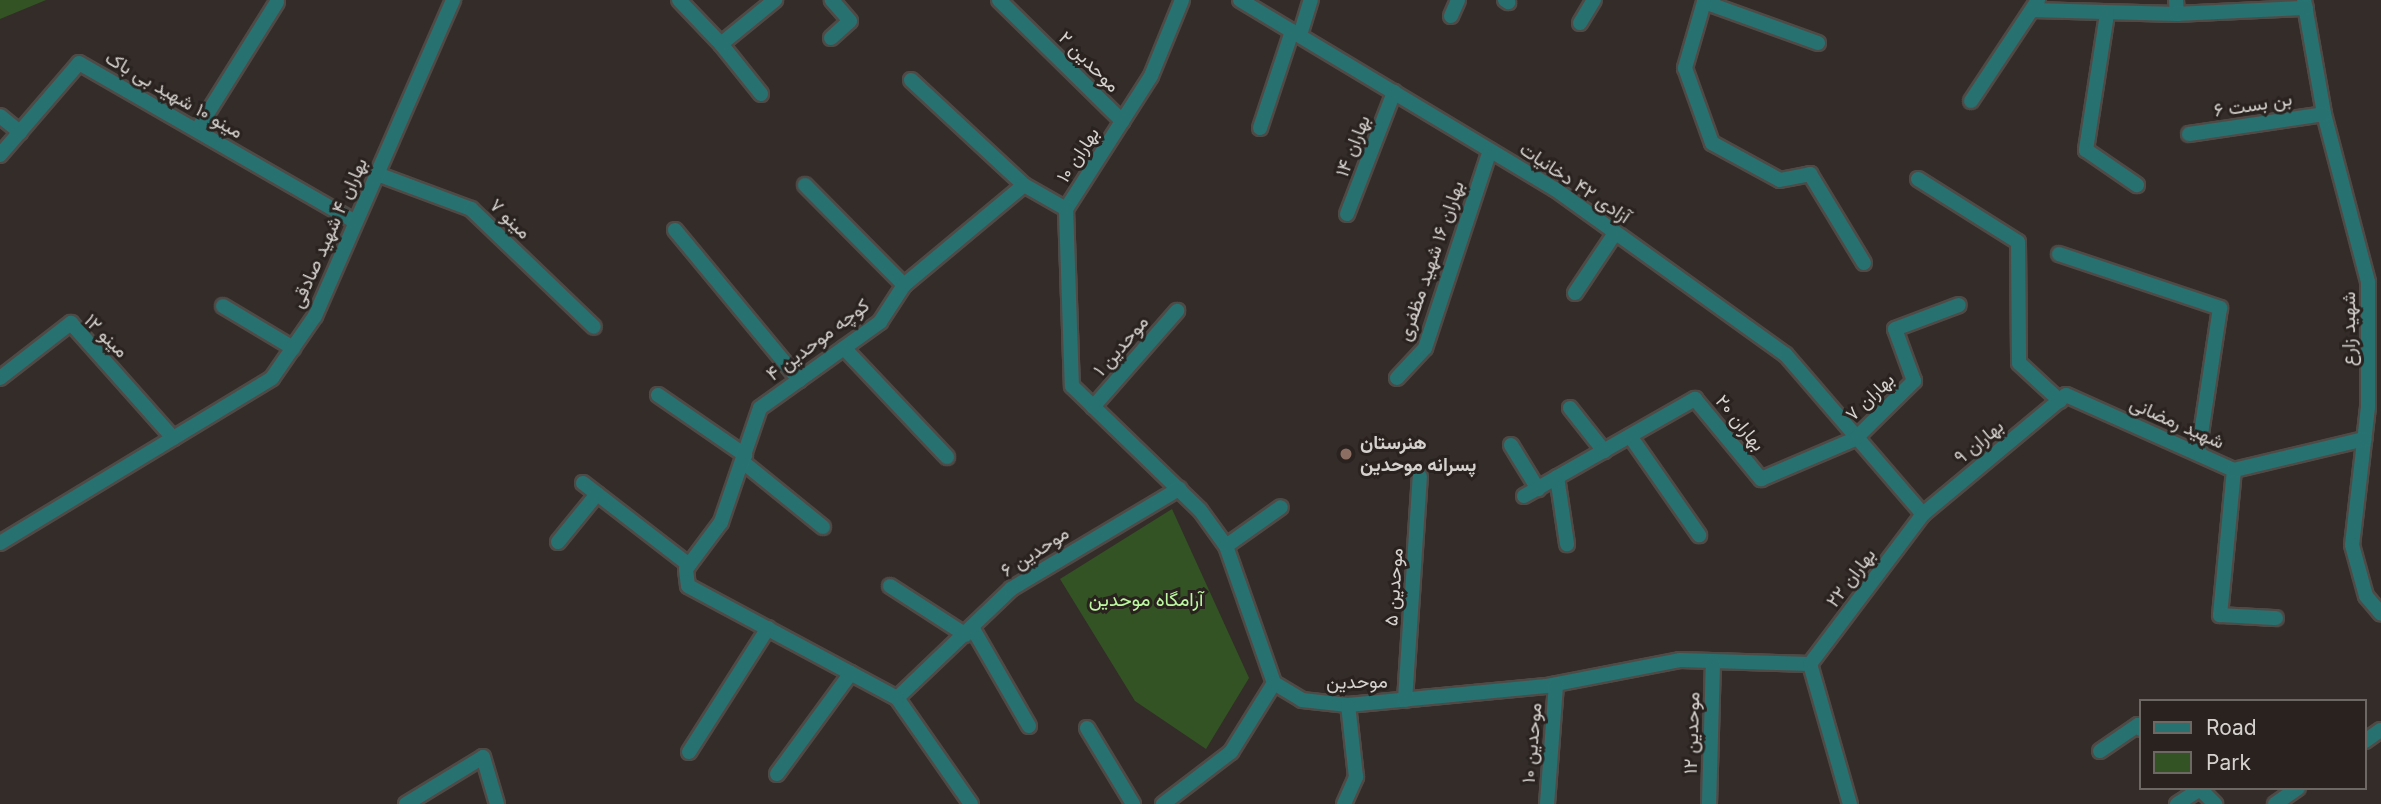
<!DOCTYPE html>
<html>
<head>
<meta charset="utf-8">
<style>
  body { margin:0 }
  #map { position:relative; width:2381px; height:804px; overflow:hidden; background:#332c29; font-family:Inter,Vazirmatn,sans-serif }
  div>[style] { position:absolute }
  .green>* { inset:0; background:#345324 }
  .roads { filter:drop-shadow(2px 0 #504a47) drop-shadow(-2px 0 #504a47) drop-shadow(0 2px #504a47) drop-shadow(0 -2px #504a47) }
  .street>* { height:14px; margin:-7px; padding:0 7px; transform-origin:7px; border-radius:7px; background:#277271 }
  .dots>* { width:19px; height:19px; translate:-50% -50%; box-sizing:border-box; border:4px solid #29221f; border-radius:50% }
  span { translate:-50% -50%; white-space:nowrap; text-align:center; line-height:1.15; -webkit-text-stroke:6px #29221f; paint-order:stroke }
  .street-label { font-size:19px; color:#d5d1ce }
  .poi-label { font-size:19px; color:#d5d1ce; font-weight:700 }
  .left { translate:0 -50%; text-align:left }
  .park-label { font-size:19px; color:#bcf8a0 }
  .legend { position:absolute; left:2139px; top:699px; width:228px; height:91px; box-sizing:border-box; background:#29221f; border:2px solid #6e6865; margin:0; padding:9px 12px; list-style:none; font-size:21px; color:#d5d1ce }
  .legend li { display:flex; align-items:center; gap:14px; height:35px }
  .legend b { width:35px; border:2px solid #6e6865 }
</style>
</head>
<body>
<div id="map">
  <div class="green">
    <i style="clip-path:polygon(0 0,46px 0,0 19px)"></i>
    <i style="clip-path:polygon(1172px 509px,1249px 678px,1206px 749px,1135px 701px,1060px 579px)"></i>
  </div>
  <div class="roads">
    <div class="street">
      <i style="left:679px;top:0;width:61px;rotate:46.3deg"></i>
      <i style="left:721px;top:44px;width:70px;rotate:-39.2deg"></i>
      <i style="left:999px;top:0;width:173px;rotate:44.5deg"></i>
      <i style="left:1182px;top:0;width:82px;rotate:112.2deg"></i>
      <i style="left:1151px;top:76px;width:158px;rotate:122.6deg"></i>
      <i style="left:1066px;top:209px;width:177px;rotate:88.1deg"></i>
      <i style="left:1072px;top:386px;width:178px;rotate:44.1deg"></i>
      <i style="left:1200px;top:510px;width:44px;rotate:54.2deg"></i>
      <i style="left:1226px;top:546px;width:145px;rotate:70.7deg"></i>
      <i style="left:1274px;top:683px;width:33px;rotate:31deg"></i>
      <i style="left:1302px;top:700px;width:46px;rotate:6.2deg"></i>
      <i style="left:1348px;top:705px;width:199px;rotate:-5.5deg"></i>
      <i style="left:1546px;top:686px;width:136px;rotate:-11deg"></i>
      <i style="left:1680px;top:660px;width:130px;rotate:1.8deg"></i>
      <i style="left:1240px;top:0;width:367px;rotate:31deg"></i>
      <i style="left:1555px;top:189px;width:284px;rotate:35.7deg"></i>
      <i style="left:1786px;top:355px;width:210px;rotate:49.3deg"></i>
      <i style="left:1505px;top:0;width:4px;rotate:34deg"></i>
      <i style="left:2176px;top:0;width:14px;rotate:86deg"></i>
      <i style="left:2304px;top:0;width:116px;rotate:80deg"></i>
      <i style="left:2324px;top:114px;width:174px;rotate:75.3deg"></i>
      <i style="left:2368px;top:282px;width:125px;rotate:90deg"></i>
      <i style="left:2368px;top:407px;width:139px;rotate:96.6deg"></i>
      <i style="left:2352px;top:545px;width:53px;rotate:74.6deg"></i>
      <i style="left:2366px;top:596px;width:23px;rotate:50deg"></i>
      <i style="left:2032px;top:10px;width:145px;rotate:1.6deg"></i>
      <i style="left:2177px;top:14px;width:129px;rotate:-2.7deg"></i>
      <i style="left:2107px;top:14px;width:138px;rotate:98.8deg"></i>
      <i style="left:2086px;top:150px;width:62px;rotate:34.5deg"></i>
      <i style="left:1451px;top:16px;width:17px;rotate:-66deg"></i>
      <i style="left:1580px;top:23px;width:27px;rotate:-59deg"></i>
      <i style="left:1300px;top:35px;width:37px;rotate:-73deg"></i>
      <i style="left:831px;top:38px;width:25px;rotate:-42deg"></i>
      <i style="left:850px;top:21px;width:28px;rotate:-131deg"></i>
      <i style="left:1818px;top:43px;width:121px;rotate:-160.2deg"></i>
      <i style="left:1704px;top:2px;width:69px;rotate:106.1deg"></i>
      <i style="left:1685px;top:68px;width:80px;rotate:70.2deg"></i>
      <i style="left:1712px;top:143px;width:77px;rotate:28.6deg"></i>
      <i style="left:1780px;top:180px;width:31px;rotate:-11deg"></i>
      <i style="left:1810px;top:174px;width:104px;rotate:58.8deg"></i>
      <i style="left:721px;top:44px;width:64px;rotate:51.3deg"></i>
      <i style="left:911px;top:80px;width:154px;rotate:42.9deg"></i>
      <i style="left:1971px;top:101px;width:121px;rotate:-56.4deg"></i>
      <i style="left:0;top:116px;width:26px;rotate:39deg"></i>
      <i style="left:1260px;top:128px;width:102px;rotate:-71.7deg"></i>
      <i style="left:197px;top:130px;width:151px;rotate:-58deg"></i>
      <i style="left:2189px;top:134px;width:136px;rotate:-8.4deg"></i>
      <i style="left:0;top:155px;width:121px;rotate:-49.3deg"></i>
      <i style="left:79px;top:63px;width:319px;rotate:29.9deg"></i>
      <i style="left:377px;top:174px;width:100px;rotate:20.4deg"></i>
      <i style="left:471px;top:209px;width:170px;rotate:43.8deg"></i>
      <i style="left:1918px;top:179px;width:118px;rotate:32.2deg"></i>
      <i style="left:2018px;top:242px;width:121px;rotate:89.5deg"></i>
      <i style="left:2019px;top:363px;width:56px;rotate:42.8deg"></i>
      <i style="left:805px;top:185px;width:141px;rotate:45.3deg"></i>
      <i style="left:1347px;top:214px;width:131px;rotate:-68.9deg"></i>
      <i style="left:675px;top:230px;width:195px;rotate:50.4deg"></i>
      <i style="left:2059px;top:254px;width:170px;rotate:18.5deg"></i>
      <i style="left:2220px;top:308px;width:147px;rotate:98.6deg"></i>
      <i style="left:1575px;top:293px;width:72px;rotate:-56.3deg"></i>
      <i style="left:223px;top:306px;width:82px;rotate:31deg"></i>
      <i style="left:844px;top:348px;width:150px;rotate:46.6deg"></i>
      <i style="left:0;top:378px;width:90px;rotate:-37.8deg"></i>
      <i style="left:71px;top:323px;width:154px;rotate:48.4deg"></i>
      <i style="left:1397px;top:378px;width:41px;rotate:-47deg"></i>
      <i style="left:1425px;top:348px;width:208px;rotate:-71.8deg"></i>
      <i style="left:658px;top:395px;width:106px;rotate:34.6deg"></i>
      <i style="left:1093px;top:407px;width:128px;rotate:-48.8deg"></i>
      <i style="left:1570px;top:408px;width:55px;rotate:51.7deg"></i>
      <i style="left:1630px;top:436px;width:121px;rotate:55.1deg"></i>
      <i style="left:1511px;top:445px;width:52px;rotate:58.5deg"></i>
      <i style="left:743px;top:462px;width:103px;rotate:39.1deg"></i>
      <i style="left:2234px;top:470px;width:146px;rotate:95.5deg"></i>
      <i style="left:2220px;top:615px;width:56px;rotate:3.1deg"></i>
      <i style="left:1557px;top:477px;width:68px;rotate:81.5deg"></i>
      <i style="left:583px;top:483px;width:134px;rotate:37.7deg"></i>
      <i style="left:1524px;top:496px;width:197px;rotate:-29.6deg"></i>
      <i style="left:1695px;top:399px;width:104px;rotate:50.5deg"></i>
      <i style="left:1761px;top:479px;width:102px;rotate:-23.1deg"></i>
      <i style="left:1855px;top:439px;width:83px;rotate:-44.5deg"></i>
      <i style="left:1914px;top:381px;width:55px;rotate:-110.1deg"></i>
      <i style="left:1895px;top:329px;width:68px;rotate:-20.6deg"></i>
      <i style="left:558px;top:542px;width:62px;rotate:-50.9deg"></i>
      <i style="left:0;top:543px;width:318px;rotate:-31.2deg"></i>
      <i style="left:272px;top:378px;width:75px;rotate:-55.3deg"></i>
      <i style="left:315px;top:316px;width:345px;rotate:-66.4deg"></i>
      <i style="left:1226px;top:546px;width:67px;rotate:-35.3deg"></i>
      <i style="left:890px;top:586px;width:90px;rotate:32.8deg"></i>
      <i style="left:973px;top:629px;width:112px;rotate:60deg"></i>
      <i style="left:1810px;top:664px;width:188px;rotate:-53deg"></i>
      <i style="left:1923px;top:514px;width:186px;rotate:-39.8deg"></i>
      <i style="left:2066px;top:395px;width:184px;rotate:24.1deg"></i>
      <i style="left:2234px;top:470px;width:134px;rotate:-13.4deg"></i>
      <i style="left:1810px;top:664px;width:146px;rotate:74.1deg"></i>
      <i style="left:897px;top:698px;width:158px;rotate:-43.7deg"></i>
      <i style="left:1011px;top:589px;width:196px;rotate:-30.8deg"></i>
      <i style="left:1405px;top:700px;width:224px;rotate:-86.2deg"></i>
      <i style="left:1087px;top:728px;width:89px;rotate:58.8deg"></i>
      <i style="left:2365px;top:741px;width:19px;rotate:-35deg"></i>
      <i style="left:2100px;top:751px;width:46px;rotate:-34.4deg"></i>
      <i style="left:2138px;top:725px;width:5px;rotate:53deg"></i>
      <i style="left:689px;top:752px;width:147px;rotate:-57.5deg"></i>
      <i style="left:777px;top:774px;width:125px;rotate:-53.8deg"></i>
      <i style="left:2199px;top:788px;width:23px;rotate:45deg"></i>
      <i style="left:406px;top:804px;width:90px;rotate:-31.4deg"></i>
      <i style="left:483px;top:757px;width:49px;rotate:73.4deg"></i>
      <i style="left:971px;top:804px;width:129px;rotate:-124.9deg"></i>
      <i style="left:897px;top:698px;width:237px;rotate:-151.8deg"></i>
      <i style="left:688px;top:586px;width:17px;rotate:-97deg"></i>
      <i style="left:686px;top:569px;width:59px;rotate:-53.3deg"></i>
      <i style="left:721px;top:522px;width:120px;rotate:-71.1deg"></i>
      <i style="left:760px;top:408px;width:148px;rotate:-35.6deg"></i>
      <i style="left:880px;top:322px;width:44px;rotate:-57deg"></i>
      <i style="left:904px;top:285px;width:156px;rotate:-39.8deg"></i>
      <i style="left:1024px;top:185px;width:48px;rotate:29.7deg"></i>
      <i style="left:1163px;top:804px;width:86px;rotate:-37.4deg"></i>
      <i style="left:1231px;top:752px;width:81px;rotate:-58.1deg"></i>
      <i style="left:1344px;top:804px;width:30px;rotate:-66deg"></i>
      <i style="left:1356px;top:777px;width:72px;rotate:-96.3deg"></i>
      <i style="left:1547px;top:804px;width:120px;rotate:-85.7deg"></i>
      <i style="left:1709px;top:804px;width:141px;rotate:-88.4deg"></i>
      <i style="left:2177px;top:804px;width:27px;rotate:-33deg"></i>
      <i style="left:2275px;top:804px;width:28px;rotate:-35deg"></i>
    </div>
  </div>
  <div class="dots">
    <i style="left:1346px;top:454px;background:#8d6e63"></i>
  </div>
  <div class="street-label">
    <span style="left:1089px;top:62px;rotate:45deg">موحدین ۲</span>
    <span style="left:174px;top:95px;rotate:30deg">مینو ۱۰ شهید بی باک</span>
    <span style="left:2253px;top:105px;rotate:-9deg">بن بست ۶</span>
    <span style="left:1353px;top:146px;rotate:-69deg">بهاران ۱۴</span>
    <span style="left:1078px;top:155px;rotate:-57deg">بهاران ۱۰</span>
    <span style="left:1575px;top:183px;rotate:34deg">آزادی ۴۲ دخانیات</span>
    <span style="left:510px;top:219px;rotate:44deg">مینو ۷</span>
    <span style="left:329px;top:233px;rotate:-66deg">بهاران ۴ شهید صادقی</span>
    <span style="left:1431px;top:261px;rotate:-71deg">بهاران ۱۶ شهید مظفری</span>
    <span style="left:2349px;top:329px;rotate:-90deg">شهید زارع</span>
    <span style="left:106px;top:336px;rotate:45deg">مینو ۱۲</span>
    <span style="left:818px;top:340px;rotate:-37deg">کوچه موحدین ۴</span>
    <span style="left:1121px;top:346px;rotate:-49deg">موحدین ۱</span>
    <span style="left:1870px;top:397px;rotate:-44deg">بهاران ۷</span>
    <span style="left:1740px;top:423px;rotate:51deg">بهاران ۲۰</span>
    <span style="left:2177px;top:423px;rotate:24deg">شهید رمضانی</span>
    <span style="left:1979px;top:442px;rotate:-40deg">بهاران ۹</span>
    <span style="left:1035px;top:552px;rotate:-33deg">موحدین ۶</span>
    <span style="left:1851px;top:578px;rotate:-53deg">بهاران ۲۲</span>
    <span style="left:1394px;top:587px;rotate:-86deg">موحدین ۵</span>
    <span style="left:1357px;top:682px;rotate:-1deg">موحدین</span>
    <span style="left:1692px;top:733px;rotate:-88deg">موحدین ۱۲</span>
    <span style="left:1532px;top:743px;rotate:-85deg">موحدین ۱۰</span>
  </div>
  <div class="poi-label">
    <span class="left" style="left:1360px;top:454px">هنرستان<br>پسرانه موحدین</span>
  </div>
  <div class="park-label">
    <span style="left:1146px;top:600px">آرامگاه موحدین</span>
  </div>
  <ul class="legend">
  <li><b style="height:9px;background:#277271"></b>Road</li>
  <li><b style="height:19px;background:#345324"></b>Park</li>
  </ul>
</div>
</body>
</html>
